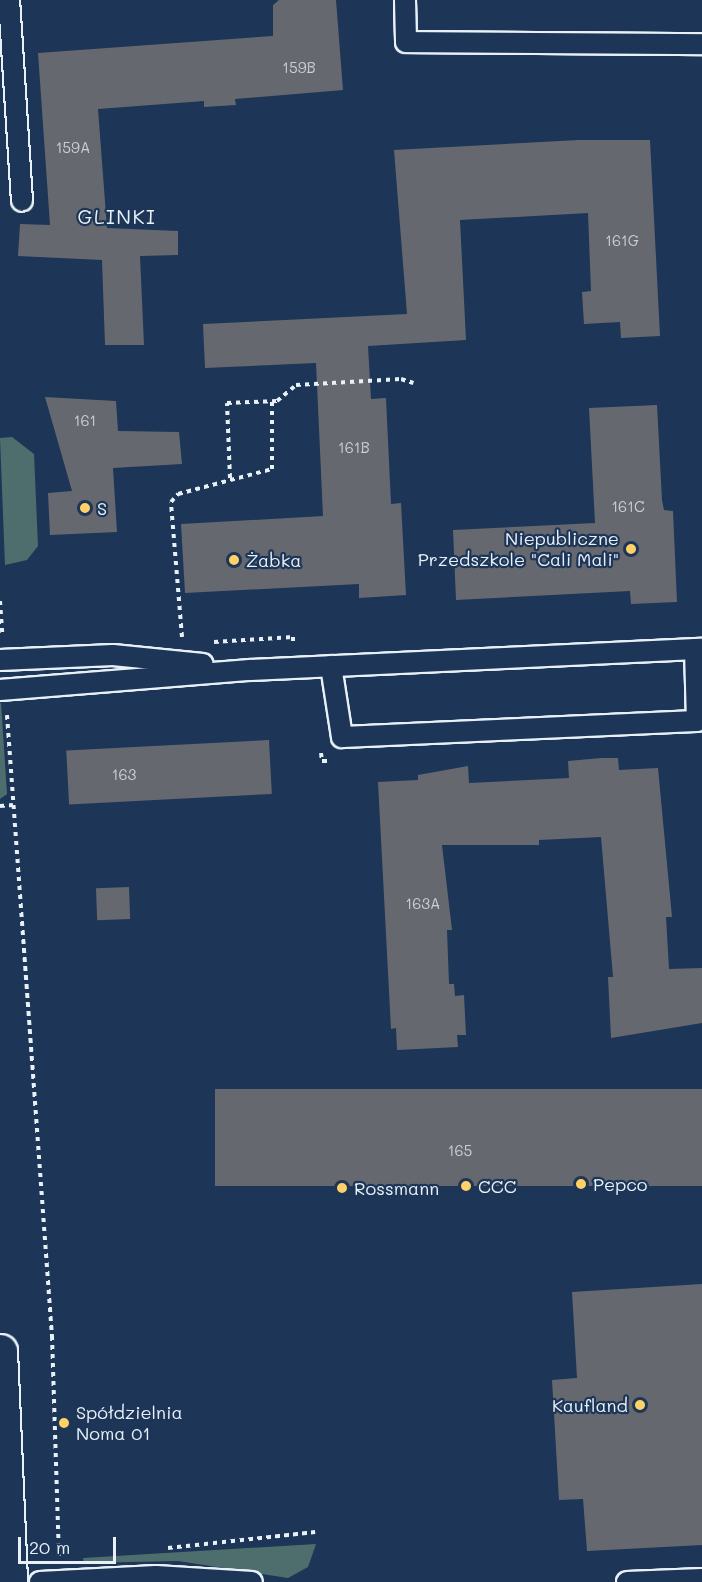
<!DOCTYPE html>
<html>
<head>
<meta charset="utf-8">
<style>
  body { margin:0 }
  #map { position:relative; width:702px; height:1582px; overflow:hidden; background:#1d3557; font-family:Mali,sans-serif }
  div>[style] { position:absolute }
  .green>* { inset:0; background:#4e6e6e }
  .building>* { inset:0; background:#666870; transform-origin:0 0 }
  .path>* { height:4px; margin-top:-2px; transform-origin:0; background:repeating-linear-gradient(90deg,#e8f1f8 0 4.5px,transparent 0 9px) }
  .roads { filter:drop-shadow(2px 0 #e8f1f8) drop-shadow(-2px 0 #e8f1f8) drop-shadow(0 2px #e8f1f8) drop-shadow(0 -2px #e8f1f8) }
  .service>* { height:20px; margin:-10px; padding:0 10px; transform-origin:10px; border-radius:10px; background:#1d3557 }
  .tertiary>* { height:33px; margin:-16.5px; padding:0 16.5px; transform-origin:16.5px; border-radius:16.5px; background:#1d3557 }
  .dots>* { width:16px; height:16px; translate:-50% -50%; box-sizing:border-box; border:3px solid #1d3557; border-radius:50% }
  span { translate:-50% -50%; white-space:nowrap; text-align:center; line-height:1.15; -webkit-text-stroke:4.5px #1d3557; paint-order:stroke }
  .number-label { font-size:15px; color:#c8cfd6 }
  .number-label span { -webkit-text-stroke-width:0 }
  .poi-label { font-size:18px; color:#e8f1f8 }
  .left { translate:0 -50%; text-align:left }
  .right { translate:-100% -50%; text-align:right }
  .neighbourhood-label { font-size:20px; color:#e8f1f8; letter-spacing:1.5px }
  .scale { position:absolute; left:18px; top:1537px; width:98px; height:27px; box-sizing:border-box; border:3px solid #e8f1f8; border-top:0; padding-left:8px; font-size:18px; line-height:21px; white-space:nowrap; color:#e8f1f8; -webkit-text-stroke:4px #1d3557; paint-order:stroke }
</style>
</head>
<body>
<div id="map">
  <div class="green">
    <i style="clip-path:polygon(12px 437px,34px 454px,38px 546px,27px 560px,5px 565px,0 438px)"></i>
    <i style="clip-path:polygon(1px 702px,7px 794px,0 799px,0 704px)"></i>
    <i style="clip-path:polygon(316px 1544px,308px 1567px,288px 1578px,178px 1561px,84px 1563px,83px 1558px)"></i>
  </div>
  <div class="building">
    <i style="clip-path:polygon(279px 0,336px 0,343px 90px,235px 99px,236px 105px,204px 107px,204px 101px,98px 109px,107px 228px,178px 231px,178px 255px,140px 256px,144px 345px,105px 345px,102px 260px,18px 256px,20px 224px,50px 225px,38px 53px,273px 36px,273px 5px)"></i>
    <i style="clip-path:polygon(579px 140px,650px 140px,660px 336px,621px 338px,620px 322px,584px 324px,582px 292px,591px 291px,588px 213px,460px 220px,466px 340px,368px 346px,371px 399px,386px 398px,391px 504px,401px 503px,406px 595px,359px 598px,359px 584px,185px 593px,181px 524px,323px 516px,316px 363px,205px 368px,203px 324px,407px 314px,394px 150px)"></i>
    <i style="clip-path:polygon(45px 397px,116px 401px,118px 431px,179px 432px,182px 464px,113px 468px,117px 532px,50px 535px,48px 493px,72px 491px)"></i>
    <i style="clip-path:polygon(657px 405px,662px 500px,664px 510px,673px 511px,677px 602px,631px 604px,630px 591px,456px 600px,453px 530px,595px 523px,589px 408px)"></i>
    <i style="left:269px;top:740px;width:54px;height:203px;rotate:87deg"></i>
    <i style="clip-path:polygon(601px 758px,618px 758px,619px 770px,658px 768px,672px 917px,666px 917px,669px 969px,702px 968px,702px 1023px,611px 1038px,608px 977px,613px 977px,601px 837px,539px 840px,539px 845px,442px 845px,452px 930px,447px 930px,449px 984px,454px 984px,455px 996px,464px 995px,466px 1035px,457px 1035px,458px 1047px,397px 1050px,396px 1028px,391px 1029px,378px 782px,418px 780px,418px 775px,468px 766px,469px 783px,569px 778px,568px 761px)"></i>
    <i style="left:129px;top:887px;width:32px;height:33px;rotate:88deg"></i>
    <i style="left:702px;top:1089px;width:97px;height:487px;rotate:90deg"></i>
    <i style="clip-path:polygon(702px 1284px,702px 1545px,587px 1551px,583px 1499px,559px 1500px,552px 1380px,577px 1378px,572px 1292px)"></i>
  </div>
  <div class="path">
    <i style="left:230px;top:478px;width:75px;rotate:-92.3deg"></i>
    <i style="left:227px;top:403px;width:50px;rotate:-2.3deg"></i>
    <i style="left:277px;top:401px;width:25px;rotate:-40deg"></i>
    <i style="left:296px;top:385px;width:105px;rotate:-3.3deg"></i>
    <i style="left:401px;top:379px;width:13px;rotate:18deg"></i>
    <i style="left:0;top:601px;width:32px;rotate:86deg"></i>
    <i style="left:182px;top:637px;width:135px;rotate:-94.7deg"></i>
    <i style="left:171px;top:502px;width:11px;rotate:-49deg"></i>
    <i style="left:178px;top:494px;width:97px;rotate:-14.9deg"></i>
    <i style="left:272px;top:469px;width:68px;rotate:-90deg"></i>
    <i style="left:214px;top:642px;width:79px;rotate:-3.6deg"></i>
    <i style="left:293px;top:637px;width:6px;rotate:90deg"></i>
    <i style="left:7px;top:715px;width:623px;rotate:85.86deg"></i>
    <i style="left:52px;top:1336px;width:220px;rotate:88.2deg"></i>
    <i style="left:321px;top:753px;width:8px;rotate:83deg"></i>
    <i style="left:322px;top:761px;width:8px"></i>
    <i style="left:0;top:806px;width:13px;rotate:-4deg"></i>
    <i style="left:168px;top:1548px;width:148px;rotate:-6.2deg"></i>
  </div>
  <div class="roads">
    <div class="service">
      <i style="left:9px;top:0;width:201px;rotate:86.3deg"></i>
      <i style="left:405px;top:0;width:42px;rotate:88.6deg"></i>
      <i style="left:406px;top:42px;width:296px;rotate:0.4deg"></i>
      <i style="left:0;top:660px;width:113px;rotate:-2.5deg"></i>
      <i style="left:113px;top:655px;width:90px;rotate:5.7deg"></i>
      <i style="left:331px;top:666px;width:72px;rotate:81.2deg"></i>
      <i style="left:342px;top:737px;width:355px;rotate:-2.6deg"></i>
      <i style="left:697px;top:721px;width:72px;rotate:-91.6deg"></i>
      <i style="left:0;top:690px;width:251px;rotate:-4.6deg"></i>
      <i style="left:250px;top:670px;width:452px;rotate:-2.7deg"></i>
      <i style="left:40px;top:1582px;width:116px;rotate:-3deg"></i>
      <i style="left:156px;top:1576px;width:96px;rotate:3.6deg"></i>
      <i style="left:627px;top:1582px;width:75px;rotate:-2.3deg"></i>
    </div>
    <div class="tertiary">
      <i style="left:0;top:1351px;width:231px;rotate:87.5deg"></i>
    </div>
  </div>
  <div class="dots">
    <i style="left:85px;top:508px;background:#ffd166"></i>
    <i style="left:631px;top:549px;background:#ffd166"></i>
    <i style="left:234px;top:560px;background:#ffd166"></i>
    <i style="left:581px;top:1184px;background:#ffd166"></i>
    <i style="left:466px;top:1186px;background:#ffd166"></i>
    <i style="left:342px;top:1188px;background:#ffd166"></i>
    <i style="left:640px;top:1405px;background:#ffd166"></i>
    <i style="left:64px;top:1423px;background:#ffd166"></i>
  </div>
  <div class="number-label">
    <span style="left:299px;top:68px">159B</span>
    <span style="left:73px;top:148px">159A</span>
    <span style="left:622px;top:241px">161G</span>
    <span style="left:85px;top:421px">161</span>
    <span style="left:354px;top:448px">161B</span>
    <span style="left:628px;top:507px">161C</span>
    <span style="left:124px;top:775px">163</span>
    <span style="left:423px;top:904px">163A</span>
    <span style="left:460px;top:1151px">165</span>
  </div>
  <div class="poi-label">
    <span class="left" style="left:97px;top:508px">S</span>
    <span class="right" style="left:619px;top:549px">Niepubliczne<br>Przedszkole "Cali Mali"</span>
    <span class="left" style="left:246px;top:560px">Żabka</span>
    <span class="left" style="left:593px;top:1184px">Pepco</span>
    <span class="left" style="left:478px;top:1186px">CCC</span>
    <span class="left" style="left:354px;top:1188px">Rossmann</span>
    <span class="right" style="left:628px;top:1405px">Kaufland</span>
    <span class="left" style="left:76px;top:1423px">Spółdzielnia<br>Noma 01</span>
  </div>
  <div class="neighbourhood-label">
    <span style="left:117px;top:216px">GLINKI</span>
  </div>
  <div class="scale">20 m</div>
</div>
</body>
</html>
